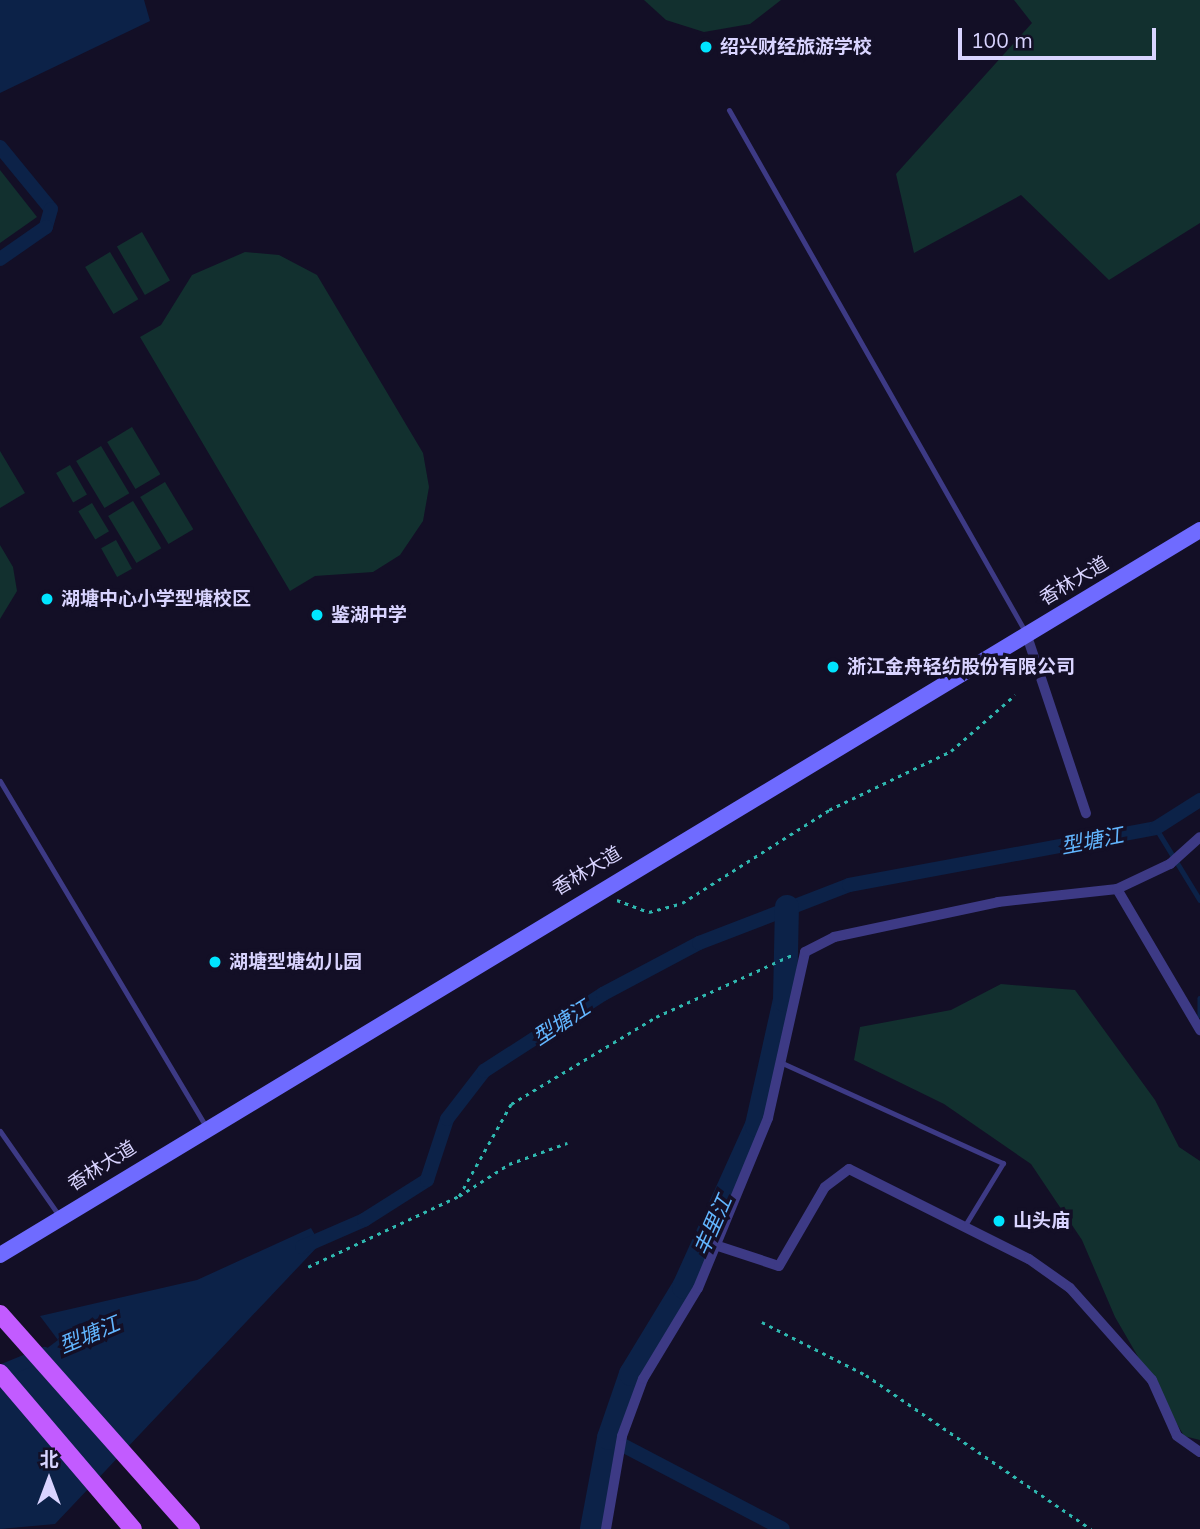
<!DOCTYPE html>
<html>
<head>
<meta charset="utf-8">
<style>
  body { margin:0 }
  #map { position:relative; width:1200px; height:1529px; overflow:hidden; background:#130f26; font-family:Mulish,"Noto Sans SC",sans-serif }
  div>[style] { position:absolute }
  .green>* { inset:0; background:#12302f; transform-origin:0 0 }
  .water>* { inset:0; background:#0c2248 }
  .stream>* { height:4.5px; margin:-2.25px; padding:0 2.25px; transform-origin:2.25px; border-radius:2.25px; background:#0c2248 }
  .canal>* { height:14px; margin:-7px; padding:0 7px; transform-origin:7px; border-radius:7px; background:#0c2248 }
  .river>* { height:24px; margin:-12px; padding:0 12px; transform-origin:12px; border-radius:12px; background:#0c2248 }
  .path>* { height:2.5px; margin-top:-1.25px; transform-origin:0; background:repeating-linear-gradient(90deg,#2fb8b0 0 3.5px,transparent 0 8.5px) }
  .service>* { height:5px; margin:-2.5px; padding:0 2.5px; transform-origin:2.5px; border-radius:2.5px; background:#3d3a85 }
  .minor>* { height:10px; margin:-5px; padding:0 5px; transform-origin:5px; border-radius:5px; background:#3d3a85 }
  .secondary>* { height:16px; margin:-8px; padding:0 8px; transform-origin:8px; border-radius:8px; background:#6f6bff }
  .primary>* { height:18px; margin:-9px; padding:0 9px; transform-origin:9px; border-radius:9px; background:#c25bff }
  .dots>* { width:19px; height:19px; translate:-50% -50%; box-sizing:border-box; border:4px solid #130f26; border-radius:50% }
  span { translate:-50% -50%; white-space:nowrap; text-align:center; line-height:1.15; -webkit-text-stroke:7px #130f26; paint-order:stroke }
  .poi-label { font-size:19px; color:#d9d4ff; font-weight:700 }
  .left { translate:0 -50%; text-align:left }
  .street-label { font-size:19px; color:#d9d4ff }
  .water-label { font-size:21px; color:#62b6ff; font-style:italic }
  .north { position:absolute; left:14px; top:1445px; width:70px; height:70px; -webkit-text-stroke:5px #130f26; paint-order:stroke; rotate:0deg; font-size:19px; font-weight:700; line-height:28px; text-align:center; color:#d9d4ff }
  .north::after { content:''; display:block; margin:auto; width:24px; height:32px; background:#d9d4ff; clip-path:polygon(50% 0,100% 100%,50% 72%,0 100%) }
  .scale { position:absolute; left:958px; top:28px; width:198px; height:32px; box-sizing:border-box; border:4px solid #d9d4ff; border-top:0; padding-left:9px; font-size:21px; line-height:24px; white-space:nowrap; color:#d9d4ff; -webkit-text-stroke:5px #130f26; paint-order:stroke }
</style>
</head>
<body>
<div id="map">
  <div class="green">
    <i style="clip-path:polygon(644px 0,781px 0,750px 24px,704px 32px,666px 20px)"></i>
    <i style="clip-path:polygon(1014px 0,1200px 0,1200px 223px,1109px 280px,1021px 195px,914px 253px,896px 174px,1032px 23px)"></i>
    <i style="clip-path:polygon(0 170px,37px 217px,0 243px)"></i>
    <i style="left:142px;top:232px;width:56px;height:29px;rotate:60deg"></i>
    <i style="left:110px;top:252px;width:55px;height:29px;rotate:59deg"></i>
    <i style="clip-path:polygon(245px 252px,279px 255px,317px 275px,423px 453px,429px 487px,423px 521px,400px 555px,373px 572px,315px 576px,290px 591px,140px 337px,161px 325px,192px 275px)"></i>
    <i style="left:132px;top:427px;width:55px;height:29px;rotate:59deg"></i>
    <i style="left:101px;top:446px;width:55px;height:29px;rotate:59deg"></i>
    <i style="clip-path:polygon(0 451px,25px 493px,0 508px)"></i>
    <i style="left:70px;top:465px;width:34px;height:16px;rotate:60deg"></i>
    <i style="left:165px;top:482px;width:55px;height:29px;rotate:59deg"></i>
    <i style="left:133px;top:501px;width:55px;height:29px;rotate:59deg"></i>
    <i style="left:92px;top:503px;width:33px;height:16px;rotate:59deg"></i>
    <i style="left:116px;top:540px;width:33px;height:17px;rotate:61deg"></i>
    <i style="clip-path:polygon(0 545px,13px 567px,17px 591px,0 619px)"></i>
    <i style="clip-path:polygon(1001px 984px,1075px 990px,1155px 1100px,1179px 1147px,1200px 1161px,1200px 1440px,1184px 1436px,1115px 1317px,1082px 1240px,1031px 1164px,944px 1104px,854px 1060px,860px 1027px,951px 1010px)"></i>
  </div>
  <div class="water">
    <i style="clip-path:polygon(0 0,144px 0,150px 21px,0 93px)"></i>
    <i style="clip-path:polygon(311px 1228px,320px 1244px,55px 1524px,0 1529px,0 1384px,58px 1340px,40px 1316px,197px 1280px)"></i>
  </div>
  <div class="stream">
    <i style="left:1156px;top:828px;width:84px;rotate:58.6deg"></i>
    <i style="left:1200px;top:998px;width:17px;rotate:90deg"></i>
  </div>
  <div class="canal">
    <i style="left:0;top:147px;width:80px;rotate:50.6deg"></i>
    <i style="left:51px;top:209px;width:19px;rotate:106deg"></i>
    <i style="left:46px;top:227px;width:56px;rotate:145.2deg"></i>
    <i style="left:302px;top:1247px;width:68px;rotate:-23.5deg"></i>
    <i style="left:364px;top:1220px;width:75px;rotate:-32.4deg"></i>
    <i style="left:427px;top:1180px;width:64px;rotate:-71.8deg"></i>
    <i style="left:447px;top:1119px;width:61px;rotate:-52.4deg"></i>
    <i style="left:484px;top:1071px;width:142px;rotate:-32.9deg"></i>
    <i style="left:603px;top:994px;width:109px;rotate:-28deg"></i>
    <i style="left:699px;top:943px;width:161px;rotate:-21.1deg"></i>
    <i style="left:849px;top:885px;width:312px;rotate:-10.5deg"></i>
    <i style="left:1156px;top:828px;width:52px;rotate:-32.5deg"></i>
    <i style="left:0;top:1372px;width:48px;rotate:-22.2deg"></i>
    <i style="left:609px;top:1438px;width:196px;rotate:27.6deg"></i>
  </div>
  <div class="river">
    <i style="left:592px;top:1529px;width:93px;rotate:-79.4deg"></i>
    <i style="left:609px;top:1438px;width:68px;rotate:-71deg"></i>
    <i style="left:631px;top:1374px;width:102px;rotate:-58.7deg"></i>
    <i style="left:684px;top:1287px;width:178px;rotate:-65.7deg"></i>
    <i style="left:757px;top:1125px;width:128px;rotate:-77.4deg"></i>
    <i style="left:785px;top:1000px;width:93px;rotate:-88.8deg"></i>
  </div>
  <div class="path">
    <i style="left:617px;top:900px;width:34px;rotate:21deg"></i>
    <i style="left:649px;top:912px;width:34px;rotate:-15deg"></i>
    <i style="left:682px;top:903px;width:174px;rotate:-32.3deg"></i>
    <i style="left:829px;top:810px;width:136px;rotate:-25.8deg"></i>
    <i style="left:951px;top:751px;width:85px;rotate:-41.2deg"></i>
    <i style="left:459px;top:1196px;width:106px;rotate:-60.5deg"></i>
    <i style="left:511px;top:1104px;width:169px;rotate:-31deg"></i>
    <i style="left:656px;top:1017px;width:149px;rotate:-24.5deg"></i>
    <i style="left:308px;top:1267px;width:167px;rotate:-25.2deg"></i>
    <i style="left:459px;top:1196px;width:59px;rotate:-32.6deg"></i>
    <i style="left:509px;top:1164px;width:62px;rotate:-19.9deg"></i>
    <i style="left:762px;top:1322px;width:117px;rotate:27deg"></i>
    <i style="left:866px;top:1375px;width:273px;rotate:34.4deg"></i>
  </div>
  <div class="service">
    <i style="left:729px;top:110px;width:601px;rotate:60.41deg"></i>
    <i style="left:0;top:781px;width:403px;rotate:59.2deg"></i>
    <i style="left:780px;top:1062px;width:245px;rotate:24.4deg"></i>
    <i style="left:1003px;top:1163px;width:75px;rotate:121.4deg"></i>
    <i style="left:0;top:1131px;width:105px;rotate:55.1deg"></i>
  </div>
  <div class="minor">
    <i style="left:1026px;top:633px;width:190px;rotate:71.6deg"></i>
    <i style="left:1117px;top:889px;width:164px;rotate:59.5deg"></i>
    <i style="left:715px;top:1245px;width:67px;rotate:18.2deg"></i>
    <i style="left:779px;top:1266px;width:91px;rotate:-59.8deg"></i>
    <i style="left:825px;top:1187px;width:30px;rotate:-37deg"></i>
    <i style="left:849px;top:1169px;width:201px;rotate:26.6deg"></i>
    <i style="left:1029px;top:1259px;width:50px;rotate:35.3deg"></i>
    <i style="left:1070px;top:1288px;width:123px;rotate:48.3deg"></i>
    <i style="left:1152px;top:1380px;width:61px;rotate:65.9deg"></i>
    <i style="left:1177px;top:1436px;width:28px;rotate:35deg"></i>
    <i style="left:606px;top:1529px;width:94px;rotate:-80.2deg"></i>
    <i style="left:622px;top:1436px;width:61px;rotate:-69.8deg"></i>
    <i style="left:643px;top:1379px;width:106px;rotate:-58.9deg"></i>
    <i style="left:698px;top:1288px;width:184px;rotate:-67.6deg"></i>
    <i style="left:768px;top:1118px;width:170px;rotate:-77.4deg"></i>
    <i style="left:805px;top:952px;width:33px;rotate:-27deg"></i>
    <i style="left:834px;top:937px;width:168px;rotate:-12deg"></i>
    <i style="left:998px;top:902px;width:120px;rotate:-6.2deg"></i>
    <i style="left:1117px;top:889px;width:59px;rotate:-25.3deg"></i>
    <i style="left:1170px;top:864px;width:40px;rotate:-42deg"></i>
  </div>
  <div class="secondary">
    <i style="left:0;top:1255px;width:1402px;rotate:-31.14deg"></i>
  </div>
  <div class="primary">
    <i style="left:0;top:1314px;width:288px;rotate:48.4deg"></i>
    <i style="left:0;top:1373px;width:205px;rotate:49.6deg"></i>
  </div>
  <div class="dots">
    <i style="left:706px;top:47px;background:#00e5ff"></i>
    <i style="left:47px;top:599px;background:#00e5ff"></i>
    <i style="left:317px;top:615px;background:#00e5ff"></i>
    <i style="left:833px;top:667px;background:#00e5ff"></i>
    <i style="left:215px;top:962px;background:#00e5ff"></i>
    <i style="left:999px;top:1221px;background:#00e5ff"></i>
  </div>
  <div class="poi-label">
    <span class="left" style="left:720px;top:47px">绍兴财经旅游学校</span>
    <span class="left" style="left:61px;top:599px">湖塘中心小学型塘校区</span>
    <span class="left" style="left:331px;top:615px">鉴湖中学</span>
    <span class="left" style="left:847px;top:667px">浙江金舟轻纺股份有限公司</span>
    <span class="left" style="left:229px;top:962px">湖塘型塘幼儿园</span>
    <span class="left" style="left:1013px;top:1221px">山头庙</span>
  </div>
  <div class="street-label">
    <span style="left:1074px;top:581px;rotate:-31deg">香林大道</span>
    <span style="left:587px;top:871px;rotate:-31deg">香林大道</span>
    <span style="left:102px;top:1166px;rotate:-32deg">香林大道</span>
  </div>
  <div class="water-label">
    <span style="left:1092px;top:840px;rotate:-11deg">型塘江</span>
    <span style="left:561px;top:1022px;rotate:-33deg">型塘江</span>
    <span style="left:712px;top:1225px;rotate:-66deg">丰里江</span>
    <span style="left:89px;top:1334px;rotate:-23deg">型塘江</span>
  </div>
  <div class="north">北</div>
  <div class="scale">100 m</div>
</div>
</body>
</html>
